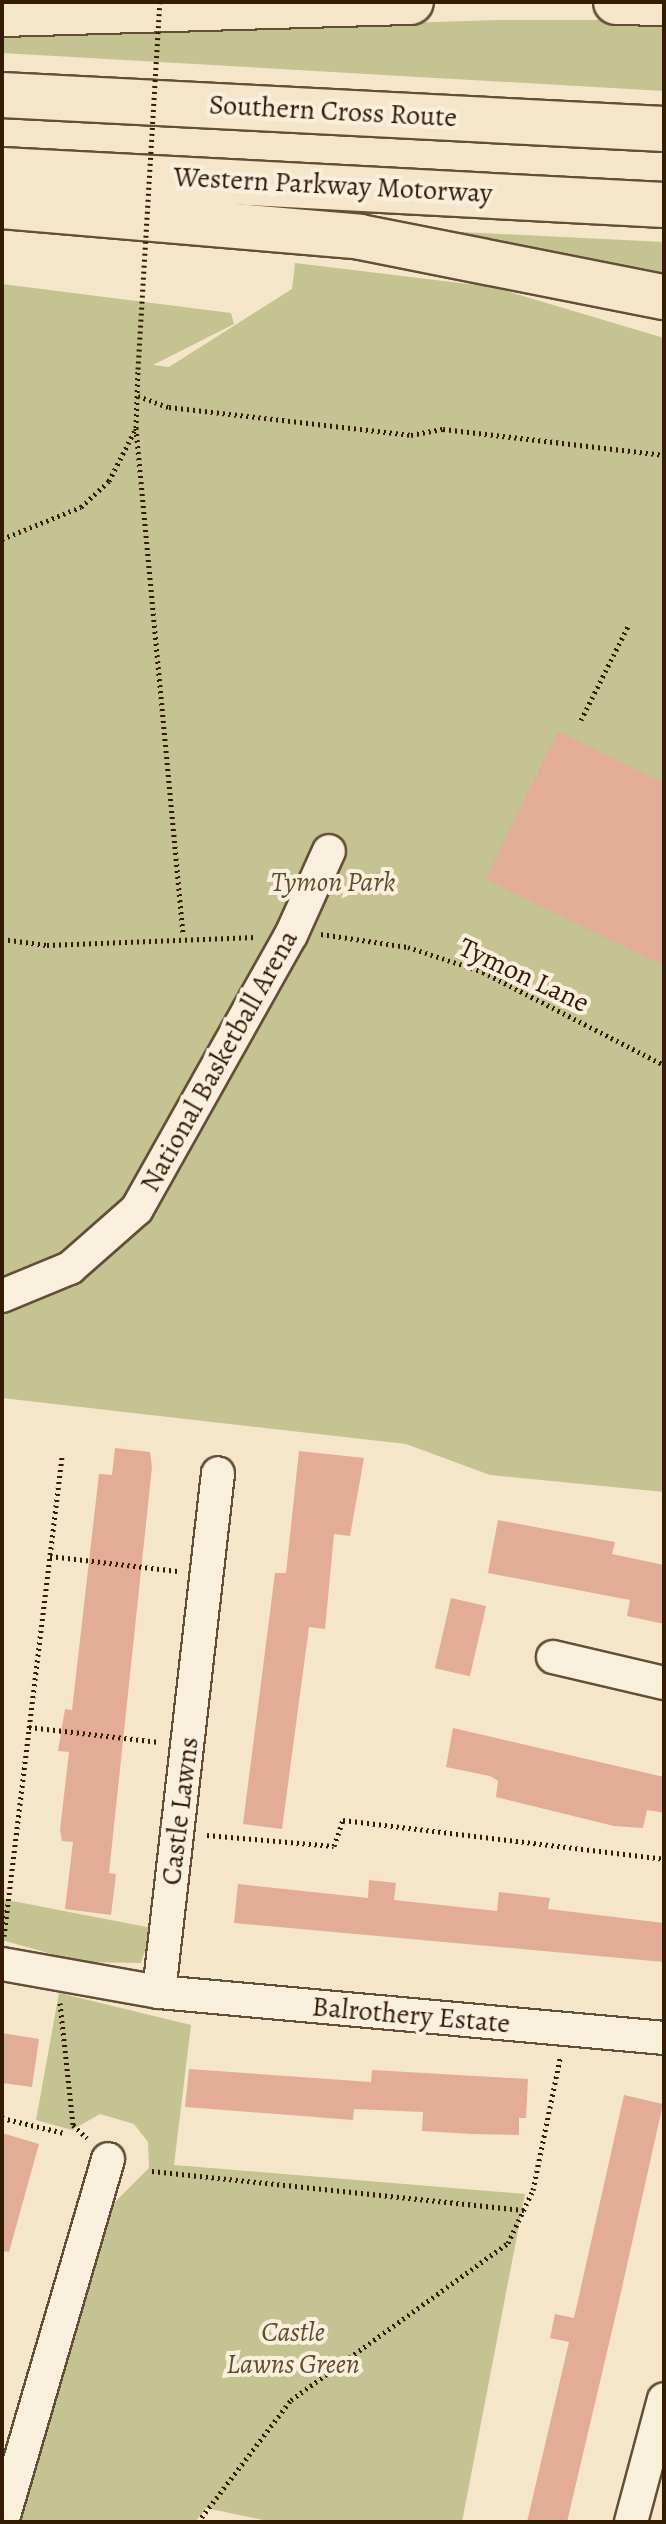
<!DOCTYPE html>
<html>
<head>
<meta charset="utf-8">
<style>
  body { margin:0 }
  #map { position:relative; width:666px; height:2524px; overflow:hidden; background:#f5e6ca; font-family:Alegreya,serif }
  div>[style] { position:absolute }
  .green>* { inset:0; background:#c4c391 }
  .building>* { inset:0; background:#e3ac96; transform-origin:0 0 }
  .path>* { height:5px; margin-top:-2.5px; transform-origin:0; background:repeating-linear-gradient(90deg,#341c04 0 2px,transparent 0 6px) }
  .roads { filter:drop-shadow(2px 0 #644e36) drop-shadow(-2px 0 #644e36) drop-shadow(0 2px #644e36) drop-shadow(0 -2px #644e36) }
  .minor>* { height:32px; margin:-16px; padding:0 16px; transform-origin:16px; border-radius:16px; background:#f8efdd }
  .highway>* { height:44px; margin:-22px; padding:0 22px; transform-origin:22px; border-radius:22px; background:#f5e6ca }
  .path-bridge>* { height:5px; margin-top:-2.5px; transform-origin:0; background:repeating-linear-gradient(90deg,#341c04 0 2px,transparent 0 6px) }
  span { translate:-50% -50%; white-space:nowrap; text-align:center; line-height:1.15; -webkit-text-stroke:8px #f8efdd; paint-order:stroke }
  .street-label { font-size:28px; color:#341c04 }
  .park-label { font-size:28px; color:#5f4e2e; font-style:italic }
  .frame { position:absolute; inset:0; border:4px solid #341c04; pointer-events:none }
</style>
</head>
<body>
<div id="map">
  <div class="green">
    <i style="clip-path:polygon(498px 20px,664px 20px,664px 91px,2px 53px,2px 36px)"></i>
    <i style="clip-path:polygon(440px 231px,664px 242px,664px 274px,576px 256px)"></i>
    <i style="clip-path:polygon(295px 263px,493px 287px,664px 338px,664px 1492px,490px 1475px,406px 1444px,2px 1398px,2px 284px,231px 313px,234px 324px,153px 365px,169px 367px,292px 289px)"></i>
    <i style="clip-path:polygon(2px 1899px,152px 1928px,141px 1963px,80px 1962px,2px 1940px)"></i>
    <i style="clip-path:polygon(59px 1993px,191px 2025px,174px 2165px,525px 2194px,462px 2522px,273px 2522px,206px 2508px,195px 2522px,12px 2522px,109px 2208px,149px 2168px,148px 2142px,134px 2124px,100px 2114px,72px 2130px,36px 2120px)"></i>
  </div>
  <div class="building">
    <i style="clip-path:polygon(558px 731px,664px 783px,664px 966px,486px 879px)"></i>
    <i style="clip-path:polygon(115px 1448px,150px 1452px,152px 1467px,109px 1873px,116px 1874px,111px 1915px,65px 1909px,73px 1842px,62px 1841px,60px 1830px,69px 1752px,58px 1751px,65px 1709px,72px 1710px,99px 1474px,112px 1475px)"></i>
    <i style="clip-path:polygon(299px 1451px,364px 1458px,350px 1536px,334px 1534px,325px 1629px,309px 1627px,282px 1829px,243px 1824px,275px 1573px,286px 1573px)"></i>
    <i style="clip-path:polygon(498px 1520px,615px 1542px,612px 1554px,664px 1565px,664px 1624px,627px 1616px,630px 1600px,488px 1573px)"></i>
    <i style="left:451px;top:1598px;width:36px;height:72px;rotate:13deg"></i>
    <i style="clip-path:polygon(453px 1728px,664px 1777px,664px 1813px,647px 1810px,643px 1828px,614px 1826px,496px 1797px,498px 1781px,490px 1776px,446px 1767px)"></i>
    <i style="clip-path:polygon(369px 1880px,396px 1883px,394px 1900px,497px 1911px,499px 1892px,550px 1898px,548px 1909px,664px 1923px,664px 1962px,234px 1923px,238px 1884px,368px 1898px)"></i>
    <i style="clip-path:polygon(2px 2033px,39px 2039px,32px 2087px,2px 2083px)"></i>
    <i style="clip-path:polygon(189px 2069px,371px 2082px,372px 2070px,528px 2079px,526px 2118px,519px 2118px,519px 2135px,472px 2134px,422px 2131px,423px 2112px,354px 2109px,353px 2120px,185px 2107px)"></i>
    <i style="clip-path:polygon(624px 2095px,663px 2104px,619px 2301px,567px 2522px,527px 2522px,569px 2342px,550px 2338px,555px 2314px,574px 2318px)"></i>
    <i style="clip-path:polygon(2px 2133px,39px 2144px,9px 2252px,2px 2251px)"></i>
  </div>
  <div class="path">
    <i style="left:138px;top:396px;width:33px;rotate:20deg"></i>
    <i style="left:169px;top:407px;width:244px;rotate:6.6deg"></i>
    <i style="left:411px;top:435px;width:33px;rotate:-11deg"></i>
    <i style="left:443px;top:429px;width:223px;rotate:6.7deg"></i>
    <i style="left:136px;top:428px;width:508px;rotate:84.69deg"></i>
    <i style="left:2px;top:539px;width:85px;rotate:-22.1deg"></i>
    <i style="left:81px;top:507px;width:38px;rotate:-43deg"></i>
    <i style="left:109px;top:481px;width:59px;rotate:-63deg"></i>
    <i style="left:136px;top:428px;width:59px;rotate:-88.1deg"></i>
    <i style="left:581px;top:720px;width:107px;rotate:-63.4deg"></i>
    <i style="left:321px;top:934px;width:88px;rotate:8.5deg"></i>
    <i style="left:408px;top:947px;width:79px;rotate:18.4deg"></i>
    <i style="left:483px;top:972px;width:203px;rotate:27.2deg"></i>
    <i style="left:2px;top:939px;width:45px;rotate:7.6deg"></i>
    <i style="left:47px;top:945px;width:209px;rotate:-2.2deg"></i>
    <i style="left:50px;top:1556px;width:128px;rotate:6.7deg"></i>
    <i style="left:29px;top:1727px;width:131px;rotate:6.6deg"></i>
    <i style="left:207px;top:1835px;width:127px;rotate:5deg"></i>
    <i style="left:334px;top:1846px;width:28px;rotate:-71deg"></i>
    <i style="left:343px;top:1820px;width:323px;rotate:6.9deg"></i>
    <i style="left:4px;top:1936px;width:482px;rotate:-83.1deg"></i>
    <i style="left:60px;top:2003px;width:123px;rotate:83.9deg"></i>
    <i style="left:73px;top:2125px;width:19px;rotate:43deg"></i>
    <i style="left:2px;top:2118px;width:64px;rotate:13.6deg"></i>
    <i style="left:152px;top:2171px;width:374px;rotate:6deg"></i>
    <i style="left:198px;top:2522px;width:153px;rotate:-52.7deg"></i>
    <i style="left:291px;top:2400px;width:268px;rotate:-35.9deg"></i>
    <i style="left:508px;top:2243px;width:59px;rotate:-64.7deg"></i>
    <i style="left:533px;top:2190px;width:135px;rotate:-78.4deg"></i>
  </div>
  <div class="roads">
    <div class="minor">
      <i style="left:2px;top:1296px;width:74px;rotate:-22.4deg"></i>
      <i style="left:70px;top:1268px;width:89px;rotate:-41.4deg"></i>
      <i style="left:137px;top:1209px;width:314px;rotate:-60.7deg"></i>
      <i style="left:291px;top:935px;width:92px;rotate:-65.7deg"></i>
      <i style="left:553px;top:1657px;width:114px;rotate:13.2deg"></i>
      <i style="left:2px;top:1964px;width:159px;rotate:10.1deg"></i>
      <i style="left:159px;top:1992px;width:507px;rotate:5.2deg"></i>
      <i style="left:159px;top:1992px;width:522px;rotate:-83.51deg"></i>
      <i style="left:2px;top:2522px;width:378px;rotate:-73.7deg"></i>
      <i style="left:631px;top:2522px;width:127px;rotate:-75deg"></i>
    </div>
    <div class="highway">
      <i style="left:616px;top:2px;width:48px;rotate:1.2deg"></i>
      <i style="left:2px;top:14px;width:409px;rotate:-1.7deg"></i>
      <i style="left:2px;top:95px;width:663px;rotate:2.94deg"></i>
      <i style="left:2px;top:170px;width:663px;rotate:3.03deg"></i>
      <i style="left:2px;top:206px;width:359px;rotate:4.9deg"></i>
      <i style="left:360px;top:237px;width:310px;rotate:11.2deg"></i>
    </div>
  </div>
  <div class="path-bridge">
    <i style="left:138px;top:369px;width:368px;rotate:-86.6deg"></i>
  </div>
  <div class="street-label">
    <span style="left:333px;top:111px;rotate:3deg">Southern Cross Route</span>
    <span style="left:333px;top:185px;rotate:3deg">Western Parkway Motorway</span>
    <span style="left:524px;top:975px;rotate:25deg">Tymon Lane</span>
    <span style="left:219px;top:1061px;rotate:-61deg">National Basketball Arena</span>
    <span style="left:180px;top:1811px;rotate:-83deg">Castle Lawns</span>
    <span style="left:411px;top:2015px;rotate:5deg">Balrothery Estate</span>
  </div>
  <div class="park-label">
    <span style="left:333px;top:882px">Tymon Park</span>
    <span style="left:293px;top:2348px">Castle<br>Lawns Green</span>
  </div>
  <div class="frame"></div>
</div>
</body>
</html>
